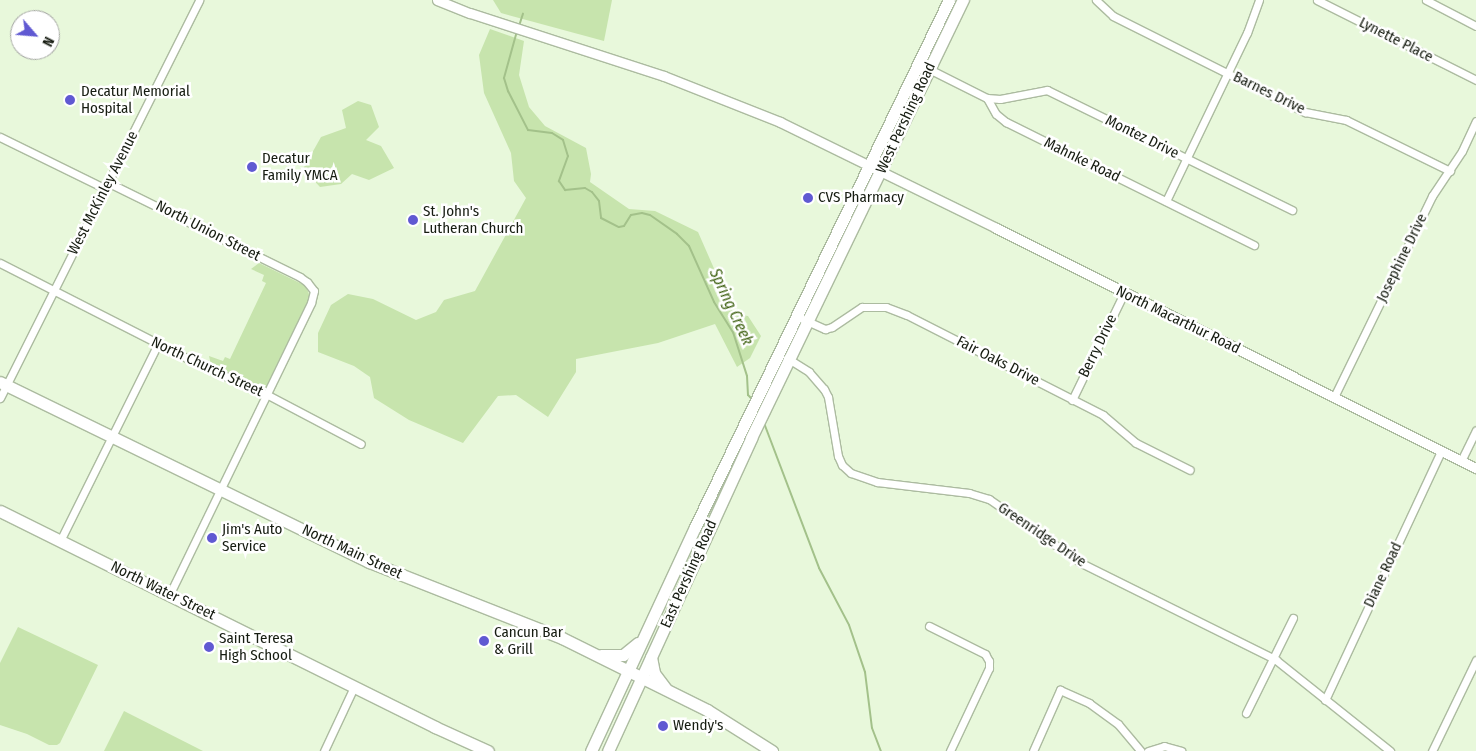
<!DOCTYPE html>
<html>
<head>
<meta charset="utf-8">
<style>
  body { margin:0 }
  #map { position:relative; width:1476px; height:751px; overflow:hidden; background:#e8f8db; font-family:"Fira Sans Condensed",sans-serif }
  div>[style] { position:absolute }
  .green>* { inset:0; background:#c7e4ad }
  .stream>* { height:2px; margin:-1px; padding:0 1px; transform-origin:1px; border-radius:1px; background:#a3c18a }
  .roads { filter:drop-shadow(1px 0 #acbba0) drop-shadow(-1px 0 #acbba0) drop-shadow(0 1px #acbba0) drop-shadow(0 -1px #acbba0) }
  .minor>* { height:7px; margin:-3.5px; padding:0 3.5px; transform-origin:3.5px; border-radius:3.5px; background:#fff }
  .tertiary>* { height:9px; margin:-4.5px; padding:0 4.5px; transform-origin:4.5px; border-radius:4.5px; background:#fff }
  .primary>* { height:11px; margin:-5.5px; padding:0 5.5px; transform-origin:5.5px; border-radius:5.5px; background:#fff }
  .dots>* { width:14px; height:14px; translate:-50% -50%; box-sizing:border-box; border:2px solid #fff; border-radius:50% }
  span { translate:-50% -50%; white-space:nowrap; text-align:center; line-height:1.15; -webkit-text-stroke:5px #fff; paint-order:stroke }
  .street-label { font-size:15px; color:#161c11 }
  .poi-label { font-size:15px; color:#161c11 }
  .left { translate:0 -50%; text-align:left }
  .water-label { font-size:16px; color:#406314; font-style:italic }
  .north { position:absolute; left:10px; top:10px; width:50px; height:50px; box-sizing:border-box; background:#fff; border:1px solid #a2a4a0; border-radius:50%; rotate:117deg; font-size:14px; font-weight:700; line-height:20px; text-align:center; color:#161c11 }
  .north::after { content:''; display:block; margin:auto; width:18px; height:22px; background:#6059d2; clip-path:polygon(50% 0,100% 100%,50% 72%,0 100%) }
</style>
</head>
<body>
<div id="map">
  <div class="green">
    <i style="clip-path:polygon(493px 0,612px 0,604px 41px,501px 13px)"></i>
    <i style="clip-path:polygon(490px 29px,524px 41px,519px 75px,529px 107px,545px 126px,586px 148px,591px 174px,590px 182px,629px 209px,655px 211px,698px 232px,734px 314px,748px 316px,761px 336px,750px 358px,737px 367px,715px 324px,658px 343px,576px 359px,576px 372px,548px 417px,516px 395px,498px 396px,463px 443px,409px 420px,374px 398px,370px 377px,354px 366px,318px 352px,318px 333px,331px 305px,348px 294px,373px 299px,416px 320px,436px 312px,444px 300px,475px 291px,526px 198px,514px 181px,511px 153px,484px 93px,479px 55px)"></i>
    <i style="clip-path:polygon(358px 101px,371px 105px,379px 127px,366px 140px,381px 146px,394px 168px,369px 180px,352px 174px,341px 184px,320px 187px,303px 169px,321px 137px,346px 128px,342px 110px)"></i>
    <i style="clip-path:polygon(259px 263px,306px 286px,310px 297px,266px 387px,263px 388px,211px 365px,209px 356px,223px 361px,225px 357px,230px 359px,266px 283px,262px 281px,264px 275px,251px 269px)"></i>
    <i style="clip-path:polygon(18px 627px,98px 665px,60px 743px,57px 745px,49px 745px,27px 734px,0 725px,0 663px)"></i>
    <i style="clip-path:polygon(124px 711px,203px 751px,104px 751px)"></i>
  </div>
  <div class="stream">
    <i style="left:519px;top:26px;width:13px;rotate:-72deg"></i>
    <i style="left:517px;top:31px;width:49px;rotate:105.5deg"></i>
    <i style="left:504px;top:78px;width:14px;rotate:73deg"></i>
    <i style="left:508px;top:91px;width:44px;rotate:62.9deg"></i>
    <i style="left:528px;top:130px;width:24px;rotate:7deg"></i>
    <i style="left:552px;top:133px;width:13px;rotate:32deg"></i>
    <i style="left:563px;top:140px;width:17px;rotate:73deg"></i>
    <i style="left:568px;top:156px;width:27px;rotate:110deg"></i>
    <i style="left:559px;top:181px;width:11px;rotate:56deg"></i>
    <i style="left:565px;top:190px;width:20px;rotate:-6deg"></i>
    <i style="left:585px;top:188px;width:8px;rotate:30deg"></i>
    <i style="left:592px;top:192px;width:11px;rotate:52deg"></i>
    <i style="left:599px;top:201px;width:17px;rotate:83deg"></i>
    <i style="left:601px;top:218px;width:20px;rotate:27deg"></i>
    <i style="left:619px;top:227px;width:5px;rotate:-11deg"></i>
    <i style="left:624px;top:226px;width:13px;rotate:-58deg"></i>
    <i style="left:631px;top:215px;width:11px;rotate:-10deg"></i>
    <i style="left:642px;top:213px;width:8px;rotate:14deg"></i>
    <i style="left:650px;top:215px;width:33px;rotate:35deg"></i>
    <i style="left:677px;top:234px;width:17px;rotate:45deg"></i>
    <i style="left:689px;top:246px;width:61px;rotate:65.9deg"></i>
    <i style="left:714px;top:302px;width:36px;rotate:58deg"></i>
    <i style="left:733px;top:332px;width:46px;rotate:72.3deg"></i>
    <i style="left:747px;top:376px;width:19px;rotate:87deg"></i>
    <i style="left:748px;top:395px;width:6px;rotate:45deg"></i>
    <i style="left:764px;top:423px;width:155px;rotate:69.2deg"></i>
    <i style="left:819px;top:568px;width:64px;rotate:62.2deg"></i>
    <i style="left:849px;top:625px;width:50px;rotate:71.2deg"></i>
    <i style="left:865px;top:672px;width:56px;rotate:82.9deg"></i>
    <i style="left:872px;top:728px;width:25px;rotate:69deg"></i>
  </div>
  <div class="roads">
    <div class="minor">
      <i style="left:1096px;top:0;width:23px;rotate:43deg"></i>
      <i style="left:1113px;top:16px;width:215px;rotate:26.6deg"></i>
      <i style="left:1305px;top:112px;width:42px;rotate:11deg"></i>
      <i style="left:1346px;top:120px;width:116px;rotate:26.1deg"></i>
      <i style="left:1317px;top:0;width:178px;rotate:26.7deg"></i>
      <i style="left:1426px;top:0;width:56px;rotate:27.5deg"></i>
      <i style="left:919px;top:64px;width:76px;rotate:26.6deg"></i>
      <i style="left:987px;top:98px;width:18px;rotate:61deg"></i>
      <i style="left:996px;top:114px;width:13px;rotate:39deg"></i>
      <i style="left:1006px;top:122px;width:277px;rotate:26.4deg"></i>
      <i style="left:987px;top:98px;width:13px;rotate:4deg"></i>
      <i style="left:1000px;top:99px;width:48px;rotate:-10.8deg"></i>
      <i style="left:1047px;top:90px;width:273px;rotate:26.1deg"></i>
      <i style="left:0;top:137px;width:116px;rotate:26.1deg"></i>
      <i style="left:107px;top:182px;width:215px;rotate:26.2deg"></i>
      <i style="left:300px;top:277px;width:9px;rotate:36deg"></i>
      <i style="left:307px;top:282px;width:11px;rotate:52deg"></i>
      <i style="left:314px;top:291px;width:12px;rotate:104deg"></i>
      <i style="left:311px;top:303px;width:323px;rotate:115.9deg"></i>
      <i style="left:1166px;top:201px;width:187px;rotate:-64.3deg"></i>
      <i style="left:1247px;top:33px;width:35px;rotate:-70deg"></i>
      <i style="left:0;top:263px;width:222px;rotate:27deg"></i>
      <i style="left:198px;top:364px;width:74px;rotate:23.8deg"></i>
      <i style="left:266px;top:394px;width:107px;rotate:27.8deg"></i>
      <i style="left:798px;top:317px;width:30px;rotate:24deg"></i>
      <i style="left:825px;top:329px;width:7px;rotate:-16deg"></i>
      <i style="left:832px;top:327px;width:36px;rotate:-34deg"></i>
      <i style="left:862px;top:307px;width:24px"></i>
      <i style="left:886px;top:307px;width:22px;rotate:21deg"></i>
      <i style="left:907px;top:315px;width:220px;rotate:27deg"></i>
      <i style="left:1103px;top:415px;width:43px;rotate:40.3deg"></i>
      <i style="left:1136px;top:443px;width:60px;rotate:26.6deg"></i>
      <i style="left:787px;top:358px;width:26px;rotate:32deg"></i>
      <i style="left:809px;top:372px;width:23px;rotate:49deg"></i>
      <i style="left:824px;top:389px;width:9px;rotate:63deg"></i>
      <i style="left:828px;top:397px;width:60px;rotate:80.4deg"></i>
      <i style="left:838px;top:456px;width:10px;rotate:66deg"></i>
      <i style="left:842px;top:465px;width:12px;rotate:42deg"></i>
      <i style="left:851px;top:473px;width:28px;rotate:19deg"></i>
      <i style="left:877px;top:482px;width:93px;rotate:6.8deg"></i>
      <i style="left:969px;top:493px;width:21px;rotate:17deg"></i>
      <i style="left:989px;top:499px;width:112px;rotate:34.8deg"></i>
      <i style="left:1081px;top:563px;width:218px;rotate:26.4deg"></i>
      <i style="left:1276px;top:660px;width:146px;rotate:38.6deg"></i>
      <i style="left:1334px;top:397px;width:224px;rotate:-64deg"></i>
      <i style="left:1432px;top:196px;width:54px;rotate:-56.3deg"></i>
      <i style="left:1462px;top:151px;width:33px;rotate:-65deg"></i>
      <i style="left:0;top:398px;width:445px;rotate:-63.4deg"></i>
      <i style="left:1072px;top:400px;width:119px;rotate:-64.1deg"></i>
      <i style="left:1461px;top:461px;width:34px;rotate:-64deg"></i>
      <i style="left:60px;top:541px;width:220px;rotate:-63.6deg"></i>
      <i style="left:929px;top:626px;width:63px;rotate:26.6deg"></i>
      <i style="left:985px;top:654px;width:8px;rotate:60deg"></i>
      <i style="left:989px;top:661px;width:7px;rotate:90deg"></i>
      <i style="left:989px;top:668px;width:92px;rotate:115.2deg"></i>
      <i style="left:1325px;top:700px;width:275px;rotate:-65deg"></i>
      <i style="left:1246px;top:713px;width:106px;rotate:-63.7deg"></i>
      <i style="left:324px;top:751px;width:71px;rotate:-64.9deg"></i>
      <i style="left:1033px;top:751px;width:67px;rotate:-66.1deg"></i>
      <i style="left:1060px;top:690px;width:32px;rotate:24deg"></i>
      <i style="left:1089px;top:703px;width:36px;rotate:36deg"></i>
      <i style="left:1118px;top:724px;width:35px;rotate:50deg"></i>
      <i style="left:1148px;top:751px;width:17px;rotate:-17deg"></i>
      <i style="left:1164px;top:746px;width:18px;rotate:16deg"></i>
      <i style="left:1432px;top:751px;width:101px;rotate:-64.2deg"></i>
    </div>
    <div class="tertiary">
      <i style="left:437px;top:0;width:35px;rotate:22deg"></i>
      <i style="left:470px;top:13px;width:204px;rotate:18deg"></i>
      <i style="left:664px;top:76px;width:125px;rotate:21.6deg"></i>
      <i style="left:780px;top:122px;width:241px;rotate:26.1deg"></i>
      <i style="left:996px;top:228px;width:537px;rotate:26.57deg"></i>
    </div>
    <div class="primary">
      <i style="left:0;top:382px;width:411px;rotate:26deg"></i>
      <i style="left:369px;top:562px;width:207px;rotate:21.5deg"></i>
      <i style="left:562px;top:638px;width:162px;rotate:26.4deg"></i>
      <i style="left:707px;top:710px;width:77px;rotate:32.2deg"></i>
      <i style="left:0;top:511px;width:486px;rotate:26.4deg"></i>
      <i style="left:435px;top:727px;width:58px;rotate:24.4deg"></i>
      <i style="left:601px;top:655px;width:22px"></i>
      <i style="left:623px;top:655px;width:19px;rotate:-39deg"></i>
      <i style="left:651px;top:657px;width:16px;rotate:79deg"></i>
      <i style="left:654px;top:673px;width:20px;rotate:53deg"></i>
      <i style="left:591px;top:751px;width:247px;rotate:-65.1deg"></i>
      <i style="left:695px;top:527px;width:585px;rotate:-64.27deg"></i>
      <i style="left:608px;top:751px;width:344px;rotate:-65.4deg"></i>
      <i style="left:751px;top:438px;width:487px;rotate:-64.2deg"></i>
    </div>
  </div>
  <div class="dots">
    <i style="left:70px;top:100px;background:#6059d2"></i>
    <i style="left:252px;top:167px;background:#6059d2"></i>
    <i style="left:808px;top:198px;background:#6059d2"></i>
    <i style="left:413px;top:220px;background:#6059d2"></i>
    <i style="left:212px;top:538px;background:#6059d2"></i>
    <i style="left:484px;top:641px;background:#6059d2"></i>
    <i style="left:209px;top:647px;background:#6059d2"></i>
    <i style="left:663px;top:726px;background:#6059d2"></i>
  </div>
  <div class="street-label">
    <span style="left:1396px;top:40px;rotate:27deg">Lynette Place</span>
    <span style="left:1269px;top:93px;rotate:26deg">Barnes Drive</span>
    <span style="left:906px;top:118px;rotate:-65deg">West Pershing Road</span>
    <span style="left:1142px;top:137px;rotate:26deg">Montez Drive</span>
    <span style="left:1082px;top:160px;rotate:26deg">Mahnke Road</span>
    <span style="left:103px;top:193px;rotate:-63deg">West McKinley Avenue</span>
    <span style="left:208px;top:231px;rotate:27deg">North Union Street</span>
    <span style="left:1402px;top:258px;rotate:-64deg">Josephine Drive</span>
    <span style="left:1178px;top:320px;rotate:26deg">North Macarthur Road</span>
    <span style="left:1098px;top:346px;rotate:-64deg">Berry Drive</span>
    <span style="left:998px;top:361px;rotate:27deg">Fair Oaks Drive</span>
    <span style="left:207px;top:367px;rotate:25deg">North Church Street</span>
    <span style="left:1042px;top:535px;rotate:34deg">Greenridge Drive</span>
    <span style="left:352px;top:552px;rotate:25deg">North Main Street</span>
    <span style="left:689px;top:574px;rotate:-66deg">East Pershing Road</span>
    <span style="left:1383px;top:575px;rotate:-65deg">Diane Road</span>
    <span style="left:163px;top:591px;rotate:26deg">North Water Street</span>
  </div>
  <div class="poi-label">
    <span class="left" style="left:81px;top:100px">Decatur Memorial<br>Hospital</span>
    <span class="left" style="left:262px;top:167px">Decatur<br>Family YMCA</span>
    <span class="left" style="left:818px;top:198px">CVS Pharmacy</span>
    <span class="left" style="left:423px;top:220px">St. John's<br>Lutheran Church</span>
    <span class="left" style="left:222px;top:538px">Jim's Auto<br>Service</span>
    <span class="left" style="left:494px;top:641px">Cancun Bar<br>&amp; Grill</span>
    <span class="left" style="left:219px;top:647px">Saint Teresa<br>High School</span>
    <span class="left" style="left:673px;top:726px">Wendy's</span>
  </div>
  <div class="water-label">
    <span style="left:731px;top:307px;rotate:65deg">Spring Creek</span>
  </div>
  <div class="north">N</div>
</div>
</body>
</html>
